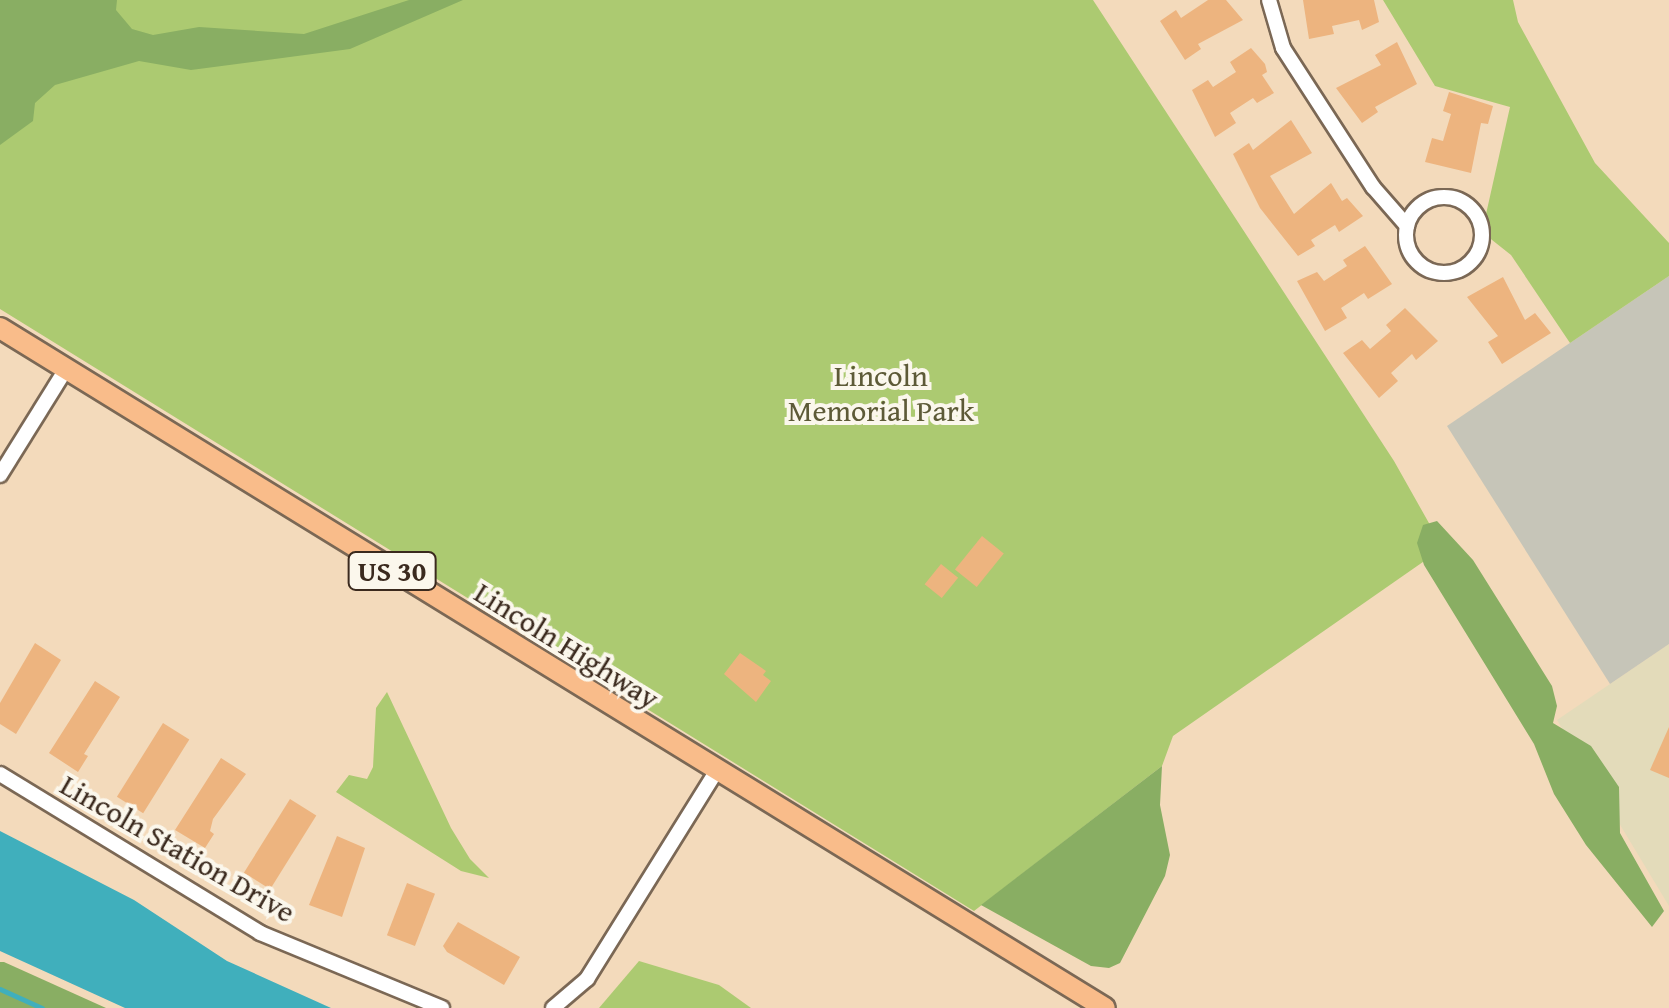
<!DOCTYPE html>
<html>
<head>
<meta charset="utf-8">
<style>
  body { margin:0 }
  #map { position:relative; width:1669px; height:1008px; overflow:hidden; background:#f3dabb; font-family:"Gentium Book Plus",serif }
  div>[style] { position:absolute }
  .built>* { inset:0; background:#e3dbba }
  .industrial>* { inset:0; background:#c6c5b8 }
  .green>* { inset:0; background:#acca71 }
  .forest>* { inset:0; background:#89ae63 }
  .water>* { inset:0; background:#40afbc }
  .stream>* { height:5px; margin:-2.5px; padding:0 2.5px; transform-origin:2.5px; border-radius:2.5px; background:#40afbc }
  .building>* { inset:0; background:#edb47f; transform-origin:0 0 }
  .roads { filter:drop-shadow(2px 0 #7b6855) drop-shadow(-2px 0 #7b6855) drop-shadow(0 2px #7b6855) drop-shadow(0 -2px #7b6855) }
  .minor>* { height:14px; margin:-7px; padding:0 7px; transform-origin:7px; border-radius:7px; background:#fff }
  .minor>.ring { margin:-7px; padding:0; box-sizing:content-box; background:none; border:14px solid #fff; border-radius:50% }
  .primary>* { height:20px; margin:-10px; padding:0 10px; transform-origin:10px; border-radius:10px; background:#f9bc8a }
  span { translate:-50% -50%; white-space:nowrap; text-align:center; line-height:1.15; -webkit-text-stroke:8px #fbf7ec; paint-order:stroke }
  .shield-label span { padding:2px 8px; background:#fbf7ec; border:2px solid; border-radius:8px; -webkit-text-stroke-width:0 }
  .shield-label { font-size:28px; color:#3b2a1e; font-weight:700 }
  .park-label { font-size:30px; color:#5d5a37 }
  .street-label { font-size:30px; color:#3b2a1e }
</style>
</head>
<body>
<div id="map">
  <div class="built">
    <i style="clip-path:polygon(1669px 644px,1669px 906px,1557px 720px)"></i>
  </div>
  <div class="industrial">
    <i style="clip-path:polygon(1669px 276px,1669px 644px,1610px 684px,1447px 426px)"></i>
  </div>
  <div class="green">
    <i style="clip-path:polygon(0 0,1093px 0,1394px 461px,1443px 548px,1173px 736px,1162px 766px,974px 911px,0 309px)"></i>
    <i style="clip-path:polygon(1383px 0,1513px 0,1518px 22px,1595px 163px,1669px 243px,1669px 276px,1570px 343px,1511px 255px,1482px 232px,1510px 107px,1435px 86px)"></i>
    <i style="clip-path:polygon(387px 692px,451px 828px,470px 859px,489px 878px,461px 871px,336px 792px,349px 775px,367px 779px,373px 767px,376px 708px)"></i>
    <i style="clip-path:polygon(639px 961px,719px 985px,751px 1008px,599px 1008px)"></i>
  </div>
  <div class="forest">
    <i style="clip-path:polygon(0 0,117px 0,116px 10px,132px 29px,153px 35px,199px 27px,304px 34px,409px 0,463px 0,350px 49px,191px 70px,139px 61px,55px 85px,35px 103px,33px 121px,0 145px)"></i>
    <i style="clip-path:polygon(1437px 521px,1473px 560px,1552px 686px,1557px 706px,1553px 723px,1591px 746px,1619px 787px,1620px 833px,1664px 911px,1652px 927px,1586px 845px,1554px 794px,1534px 744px,1424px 565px,1417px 543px,1423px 525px)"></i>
    <i style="clip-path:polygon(1162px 766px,1160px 805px,1170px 855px,1165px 876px,1120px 963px,1109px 968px,1091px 966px,981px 905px)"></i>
    <i style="clip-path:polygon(0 962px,4px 962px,106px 1008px,0 1008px)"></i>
  </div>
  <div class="water">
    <i style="clip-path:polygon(0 831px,134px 900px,227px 961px,331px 1008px,125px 1008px,0 951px)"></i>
  </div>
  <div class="stream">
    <i style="left:0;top:989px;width:46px;rotate:24.3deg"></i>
  </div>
  <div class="building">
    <i style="clip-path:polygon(1208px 0,1226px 0,1243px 20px,1198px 44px,1201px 49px,1185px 60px,1160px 21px,1176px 10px,1181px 18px)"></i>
    <i style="clip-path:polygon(1303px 0,1374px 0,1379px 22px,1362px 30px,1359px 20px,1332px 26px,1334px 34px,1309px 39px)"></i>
    <i style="clip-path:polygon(1397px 42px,1417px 84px,1375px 107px,1378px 112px,1362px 123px,1336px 88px,1381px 65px,1375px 55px)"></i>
    <i style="clip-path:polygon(1251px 48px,1265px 64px,1267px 72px,1262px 75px,1274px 93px,1257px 103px,1253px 98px,1230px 113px,1236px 123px,1215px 137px,1192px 90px,1208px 80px,1213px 87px,1236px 72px,1230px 62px)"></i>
    <i style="clip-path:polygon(1449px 92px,1493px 106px,1488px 124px,1481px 123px,1471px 173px,1425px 162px,1432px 138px,1443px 141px,1451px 114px,1443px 111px)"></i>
    <i style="clip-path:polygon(1291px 120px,1312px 153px,1270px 176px,1294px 214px,1331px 183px,1342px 201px,1347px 198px,1363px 216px,1339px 232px,1335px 225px,1311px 240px,1315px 246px,1298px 256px,1260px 208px,1233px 154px,1249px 143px,1253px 150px)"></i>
    <i style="clip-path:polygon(1365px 246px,1392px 284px,1368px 299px,1364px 293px,1341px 308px,1347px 318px,1325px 331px,1297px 281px,1317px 272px,1324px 281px,1347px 266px,1343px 260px)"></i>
    <i style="clip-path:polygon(1503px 277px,1525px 320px,1535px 313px,1551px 333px,1502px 364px,1488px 342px,1498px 336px,1467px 297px)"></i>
    <i style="clip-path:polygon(1405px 308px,1438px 341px,1416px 360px,1412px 354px,1391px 373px,1398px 381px,1379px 398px,1343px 353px,1362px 340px,1370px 349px,1391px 331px,1386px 325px)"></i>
    <i style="left:982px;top:536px;width:28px;height:43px;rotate:39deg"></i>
    <i style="left:941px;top:564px;width:22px;height:26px;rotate:39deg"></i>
    <i style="clip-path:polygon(35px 643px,61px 660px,16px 734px,0 724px,0 703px)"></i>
    <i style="clip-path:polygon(740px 653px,766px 671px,763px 675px,771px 681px,756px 702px,724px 674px)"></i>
    <i style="clip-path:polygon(95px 681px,120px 697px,84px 754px,88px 756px,78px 772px,49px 753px)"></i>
    <i style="left:163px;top:723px;width:31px;height:87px;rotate:32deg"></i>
    <i style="clip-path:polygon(1669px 727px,1669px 778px,1650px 770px)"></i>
    <i style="clip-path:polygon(221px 758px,246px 774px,213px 819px,210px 831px,214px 834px,205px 848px,175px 830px)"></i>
    <i style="left:290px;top:799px;width:31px;height:87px;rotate:32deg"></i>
    <i style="clip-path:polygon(337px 836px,365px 848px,342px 917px,309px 905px)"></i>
    <i style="left:407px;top:883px;width:30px;height:56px;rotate:21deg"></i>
    <i style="clip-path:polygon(458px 922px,520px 957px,504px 985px,447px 952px,443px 946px)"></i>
  </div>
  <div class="roads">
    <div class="minor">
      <i style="left:1269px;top:0;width:50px;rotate:73.7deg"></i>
      <i style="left:1283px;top:48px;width:166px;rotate:57.1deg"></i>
      <i style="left:1373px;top:187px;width:52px;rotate:48.9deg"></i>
      <i class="ring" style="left:1406px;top:197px;width:62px;height:62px"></i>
      <i style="left:0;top:475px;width:125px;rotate:-58.1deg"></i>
      <i style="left:0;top:774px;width:305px;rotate:31.4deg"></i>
      <i style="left:260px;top:933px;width:197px;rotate:22.4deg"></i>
      <i style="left:553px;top:1008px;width:45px;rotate:-40.5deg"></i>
      <i style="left:587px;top:979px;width:244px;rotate:-58.1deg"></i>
    </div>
    <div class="primary">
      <i style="left:0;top:328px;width:1297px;rotate:31.61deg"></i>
    </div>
  </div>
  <div class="shield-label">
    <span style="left:392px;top:571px">US 30</span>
  </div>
  <div class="park-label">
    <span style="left:881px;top:392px">Lincoln<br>Memorial Park</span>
  </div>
  <div class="street-label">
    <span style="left:567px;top:645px;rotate:32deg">Lincoln Highway</span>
    <span style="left:178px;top:848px;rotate:30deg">Lincoln Station Drive</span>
  </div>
</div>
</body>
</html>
